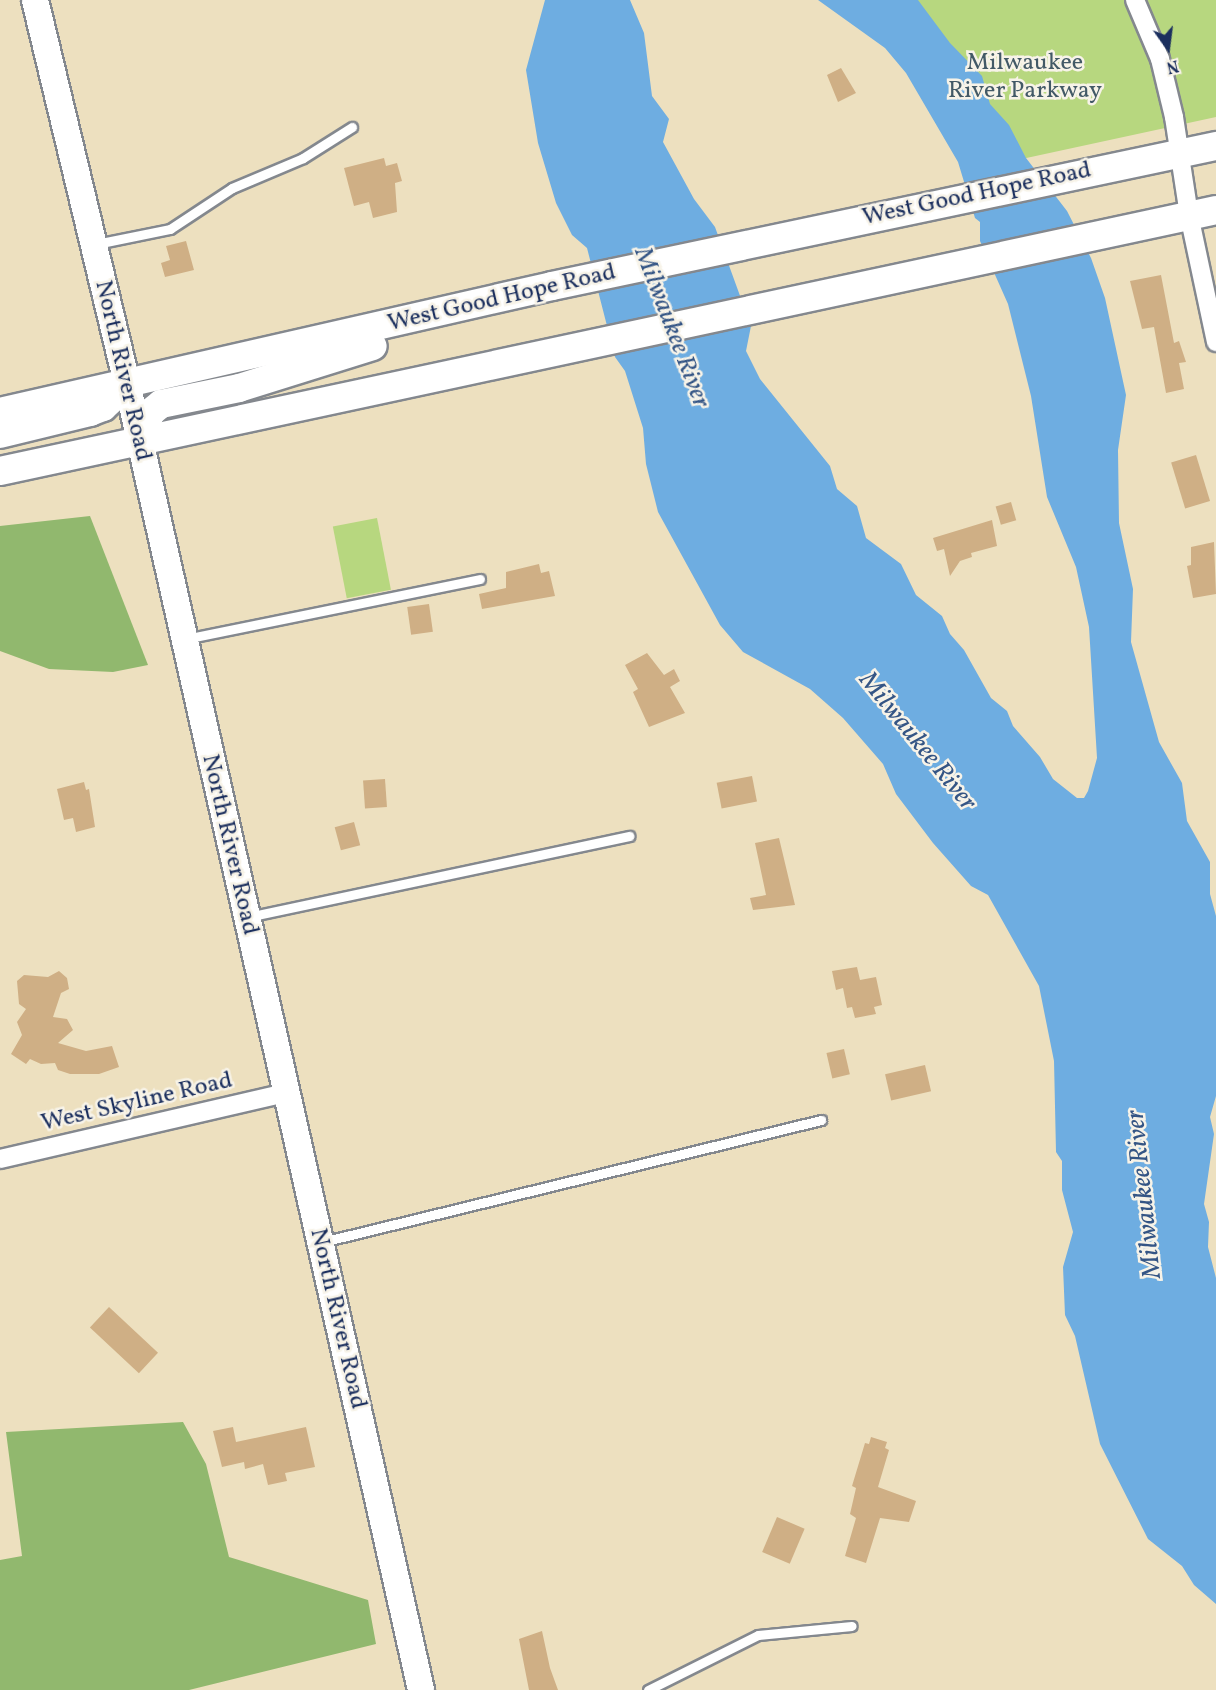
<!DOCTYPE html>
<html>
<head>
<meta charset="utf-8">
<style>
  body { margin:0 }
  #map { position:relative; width:1216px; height:1690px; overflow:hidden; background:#ede0bf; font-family:Vollkorn,serif }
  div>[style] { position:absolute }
  .green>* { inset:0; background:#b7d77f; transform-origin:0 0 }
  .forest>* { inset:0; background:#91b86e }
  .water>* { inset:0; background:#6eade1 }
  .building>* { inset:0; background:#cfaf85; transform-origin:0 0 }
  .roads { filter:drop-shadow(2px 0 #84888e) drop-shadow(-2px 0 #84888e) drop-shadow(0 2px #84888e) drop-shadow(0 -2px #84888e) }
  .lane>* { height:9px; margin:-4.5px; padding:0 4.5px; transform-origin:4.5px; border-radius:4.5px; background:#fff }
  .street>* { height:18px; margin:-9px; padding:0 9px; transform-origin:9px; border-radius:9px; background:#fff }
  .secondary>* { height:26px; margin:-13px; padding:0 13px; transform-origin:13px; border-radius:13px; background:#fff }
  .primary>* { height:28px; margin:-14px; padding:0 14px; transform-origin:14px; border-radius:14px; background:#fff }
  span { translate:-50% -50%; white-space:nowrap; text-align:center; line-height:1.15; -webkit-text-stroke:5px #f7f3e8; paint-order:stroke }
  .park-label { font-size:24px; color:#425966 }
  .street-label { font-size:24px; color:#1b2f5e }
  .water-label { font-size:26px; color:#345585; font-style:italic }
  .north { position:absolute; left:1138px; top:18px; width:60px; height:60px; -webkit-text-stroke:4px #f7f3e8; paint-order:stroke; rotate:166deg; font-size:16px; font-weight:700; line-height:24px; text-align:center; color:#1b2f5e }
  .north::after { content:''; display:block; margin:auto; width:21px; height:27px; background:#1b2f5e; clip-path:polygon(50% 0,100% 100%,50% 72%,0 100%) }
</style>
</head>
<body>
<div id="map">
  <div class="green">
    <i style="clip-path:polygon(861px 0,1216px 0,1216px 117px,989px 166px)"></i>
    <i style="left:377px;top:518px;width:73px;height:45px;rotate:79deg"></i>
  </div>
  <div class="forest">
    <i style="clip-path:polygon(90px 516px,148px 665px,113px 672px,49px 669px,0 651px,0 526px)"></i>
    <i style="clip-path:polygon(183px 1422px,206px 1464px,229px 1557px,368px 1600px,376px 1644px,189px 1690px,0 1690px,0 1560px,22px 1556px,6px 1432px)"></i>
  </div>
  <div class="water">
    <i style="clip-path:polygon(545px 0,630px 0,644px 33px,652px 96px,669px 119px,663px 142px,694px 199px,715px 227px,751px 326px,746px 351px,760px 379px,830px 466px,837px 489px,857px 506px,866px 538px,901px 564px,916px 595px,942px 616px,950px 634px,964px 650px,991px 698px,1007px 711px,1013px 726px,1040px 757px,1053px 779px,1077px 798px,1084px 798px,1088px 791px,1097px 758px,1089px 627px,1076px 567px,1047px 497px,1031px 396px,1008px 304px,980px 241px,980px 222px,975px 218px,958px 162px,906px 73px,885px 48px,818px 0,918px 0,950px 43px,982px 76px,990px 104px,1009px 125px,1026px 158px,1067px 211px,1091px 258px,1105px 298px,1126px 395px,1118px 450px,1119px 523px,1133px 589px,1131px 642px,1159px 742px,1182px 783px,1187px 821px,1210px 862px,1210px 894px,1216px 916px,1216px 1096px,1210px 1117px,1214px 1134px,1204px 1204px,1209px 1222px,1208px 1247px,1216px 1278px,1216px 1604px,1194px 1585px,1182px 1566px,1148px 1539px,1100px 1444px,1075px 1336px,1065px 1315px,1063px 1267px,1073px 1232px,1062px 1190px,1062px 1161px,1056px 1152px,1054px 1061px,1039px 986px,988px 895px,971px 886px,933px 843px,896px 794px,883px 764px,843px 718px,810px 689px,743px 652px,720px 625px,658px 512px,646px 464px,643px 428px,625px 371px,615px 357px,587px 248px,572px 235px,556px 203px,538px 143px,526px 70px)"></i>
  </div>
  <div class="building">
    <i style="clip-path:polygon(841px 68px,856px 93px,838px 102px,827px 75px)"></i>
    <i style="clip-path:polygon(384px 158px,386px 166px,397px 163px,402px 181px,395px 183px,397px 212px,373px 218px,369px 202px,354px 206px,344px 168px)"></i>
    <i style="clip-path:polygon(186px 241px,194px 270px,165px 277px,161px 263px,170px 260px,166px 246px)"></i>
    <i style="clip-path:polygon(1161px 275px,1174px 343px,1179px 341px,1186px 362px,1179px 363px,1184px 389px,1166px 393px,1154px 327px,1142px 329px,1130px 281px)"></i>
    <i style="left:1196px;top:455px;width:48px;height:26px;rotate:73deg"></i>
    <i style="left:1011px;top:502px;width:19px;height:16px;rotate:74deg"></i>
    <i style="clip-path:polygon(992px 520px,997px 546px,971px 553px,972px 557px,960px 561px,950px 576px,944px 549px,937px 551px,933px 538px)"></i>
    <i style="clip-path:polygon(1214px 542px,1216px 594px,1193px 598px,1187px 566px,1191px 565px,1191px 547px)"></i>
    <i style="clip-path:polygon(539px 564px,541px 573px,549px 571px,555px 596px,482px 609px,479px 594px,506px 588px,506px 572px)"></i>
    <i style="left:429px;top:604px;width:28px;height:22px;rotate:82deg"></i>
    <i style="clip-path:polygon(647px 653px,664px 675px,674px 669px,680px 681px,670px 687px,685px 713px,649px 727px,633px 692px,638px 689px,625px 665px)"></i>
    <i style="left:752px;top:776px;width:26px;height:36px;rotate:79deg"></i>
    <i style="left:385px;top:779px;width:28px;height:22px;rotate:86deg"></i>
    <i style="clip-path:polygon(84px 782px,86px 790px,89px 789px,95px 827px,76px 832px,73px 818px,64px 820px,57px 789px)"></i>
    <i style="left:354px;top:822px;width:24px;height:20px;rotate:75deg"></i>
    <i style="clip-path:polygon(779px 838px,795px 905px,753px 910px,750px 898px,766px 895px,755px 843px)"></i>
    <i style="clip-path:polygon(857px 967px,860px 980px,876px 977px,882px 1005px,874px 1007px,876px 1014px,855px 1018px,852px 1007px,847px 1008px,843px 988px,836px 990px,832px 971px)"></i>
    <i style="clip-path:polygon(59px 971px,67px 978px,69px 989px,61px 993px,53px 1017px,67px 1019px,73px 1030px,58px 1043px,86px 1051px,112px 1046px,119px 1067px,99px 1074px,70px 1074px,58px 1070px,55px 1063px,41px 1064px,30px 1059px,26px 1064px,11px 1054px,22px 1035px,17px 1022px,26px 1009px,19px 1004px,17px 981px,24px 975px,48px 977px)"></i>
    <i style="left:844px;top:1049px;width:26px;height:18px;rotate:77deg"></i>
    <i style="left:925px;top:1065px;width:27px;height:41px;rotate:77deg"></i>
    <i style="left:109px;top:1307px;width:67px;height:28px;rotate:43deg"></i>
    <i style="clip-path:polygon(233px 1427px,236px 1442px,306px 1427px,315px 1467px,285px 1473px,287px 1481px,268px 1485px,263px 1464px,245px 1469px,244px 1462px,222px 1467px,213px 1431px)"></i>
    <i style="clip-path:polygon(871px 1437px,887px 1442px,885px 1448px,889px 1450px,878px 1487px,916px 1501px,909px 1522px,880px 1518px,866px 1563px,845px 1556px,856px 1518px,850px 1514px,856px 1488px,852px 1486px,865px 1443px,869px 1444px)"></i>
    <i style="left:777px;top:1517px;width:30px;height:38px;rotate:23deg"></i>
    <i style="clip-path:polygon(542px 1631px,550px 1668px,558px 1690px,529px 1690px,519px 1639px)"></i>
  </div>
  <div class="roads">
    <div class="lane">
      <i style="left:96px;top:244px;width:76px;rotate:-11.5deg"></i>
      <i style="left:170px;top:229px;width:74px;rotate:-33.5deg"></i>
      <i style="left:232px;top:188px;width:77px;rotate:-22.9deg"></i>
      <i style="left:303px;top:158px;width:58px;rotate:-32.3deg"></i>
      <i style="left:185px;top:639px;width:301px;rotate:-11.5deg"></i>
      <i style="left:248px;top:917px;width:390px;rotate:-12deg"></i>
      <i style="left:322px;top:1242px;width:514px;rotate:-13.74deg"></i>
      <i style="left:648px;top:1690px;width:123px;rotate:-26.6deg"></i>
      <i style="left:758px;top:1635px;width:94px;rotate:-5.5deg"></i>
    </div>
    <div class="street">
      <i style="left:1135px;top:0;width:64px;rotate:67deg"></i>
      <i style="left:1160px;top:59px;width:60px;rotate:76.4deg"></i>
      <i style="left:1174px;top:117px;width:99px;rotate:81.3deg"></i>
      <i style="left:1189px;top:215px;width:130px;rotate:78deg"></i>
      <i style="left:0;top:1159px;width:294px;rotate:-13deg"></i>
    </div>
    <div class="secondary">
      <i style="left:35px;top:0;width:394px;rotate:76.5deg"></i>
      <i style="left:127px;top:383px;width:1340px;rotate:77.32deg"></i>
    </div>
    <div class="primary">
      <i style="left:0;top:412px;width:566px;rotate:-12.86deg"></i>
      <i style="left:552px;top:286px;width:679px;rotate:-11.91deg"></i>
      <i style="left:0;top:434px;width:93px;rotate:-13.7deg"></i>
      <i style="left:90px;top:412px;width:14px;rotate:-21deg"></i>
      <i style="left:103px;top:407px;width:26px;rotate:-43deg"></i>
      <i style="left:138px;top:440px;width:31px;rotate:-65deg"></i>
      <i style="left:151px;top:412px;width:13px;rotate:-39deg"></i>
      <i style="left:161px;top:404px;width:80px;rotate:-11.6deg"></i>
      <i style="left:239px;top:388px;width:140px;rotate:-17.4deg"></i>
      <i style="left:0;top:471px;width:1244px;rotate:-12.11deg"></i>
    </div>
  </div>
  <div class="park-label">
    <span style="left:1025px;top:78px">Milwaukee<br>River Parkway</span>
  </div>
  <div class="street-label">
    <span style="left:977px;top:195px;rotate:-12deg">West Good Hope Road</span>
    <span style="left:502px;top:299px;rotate:-13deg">West Good Hope Road</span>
    <span style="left:122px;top:371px;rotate:77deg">North River Road</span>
    <span style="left:229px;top:845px;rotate:77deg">North River Road</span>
    <span style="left:137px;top:1103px;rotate:-13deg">West Skyline Road</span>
    <span style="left:337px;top:1319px;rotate:77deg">North River Road</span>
  </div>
  <div class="water-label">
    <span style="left:671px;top:328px;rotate:69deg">Milwaukee River</span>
    <span style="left:917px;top:742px;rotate:51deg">Milwaukee River</span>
    <span style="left:1145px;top:1194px;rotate:-96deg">Milwaukee River</span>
  </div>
  <div class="north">N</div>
</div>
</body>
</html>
